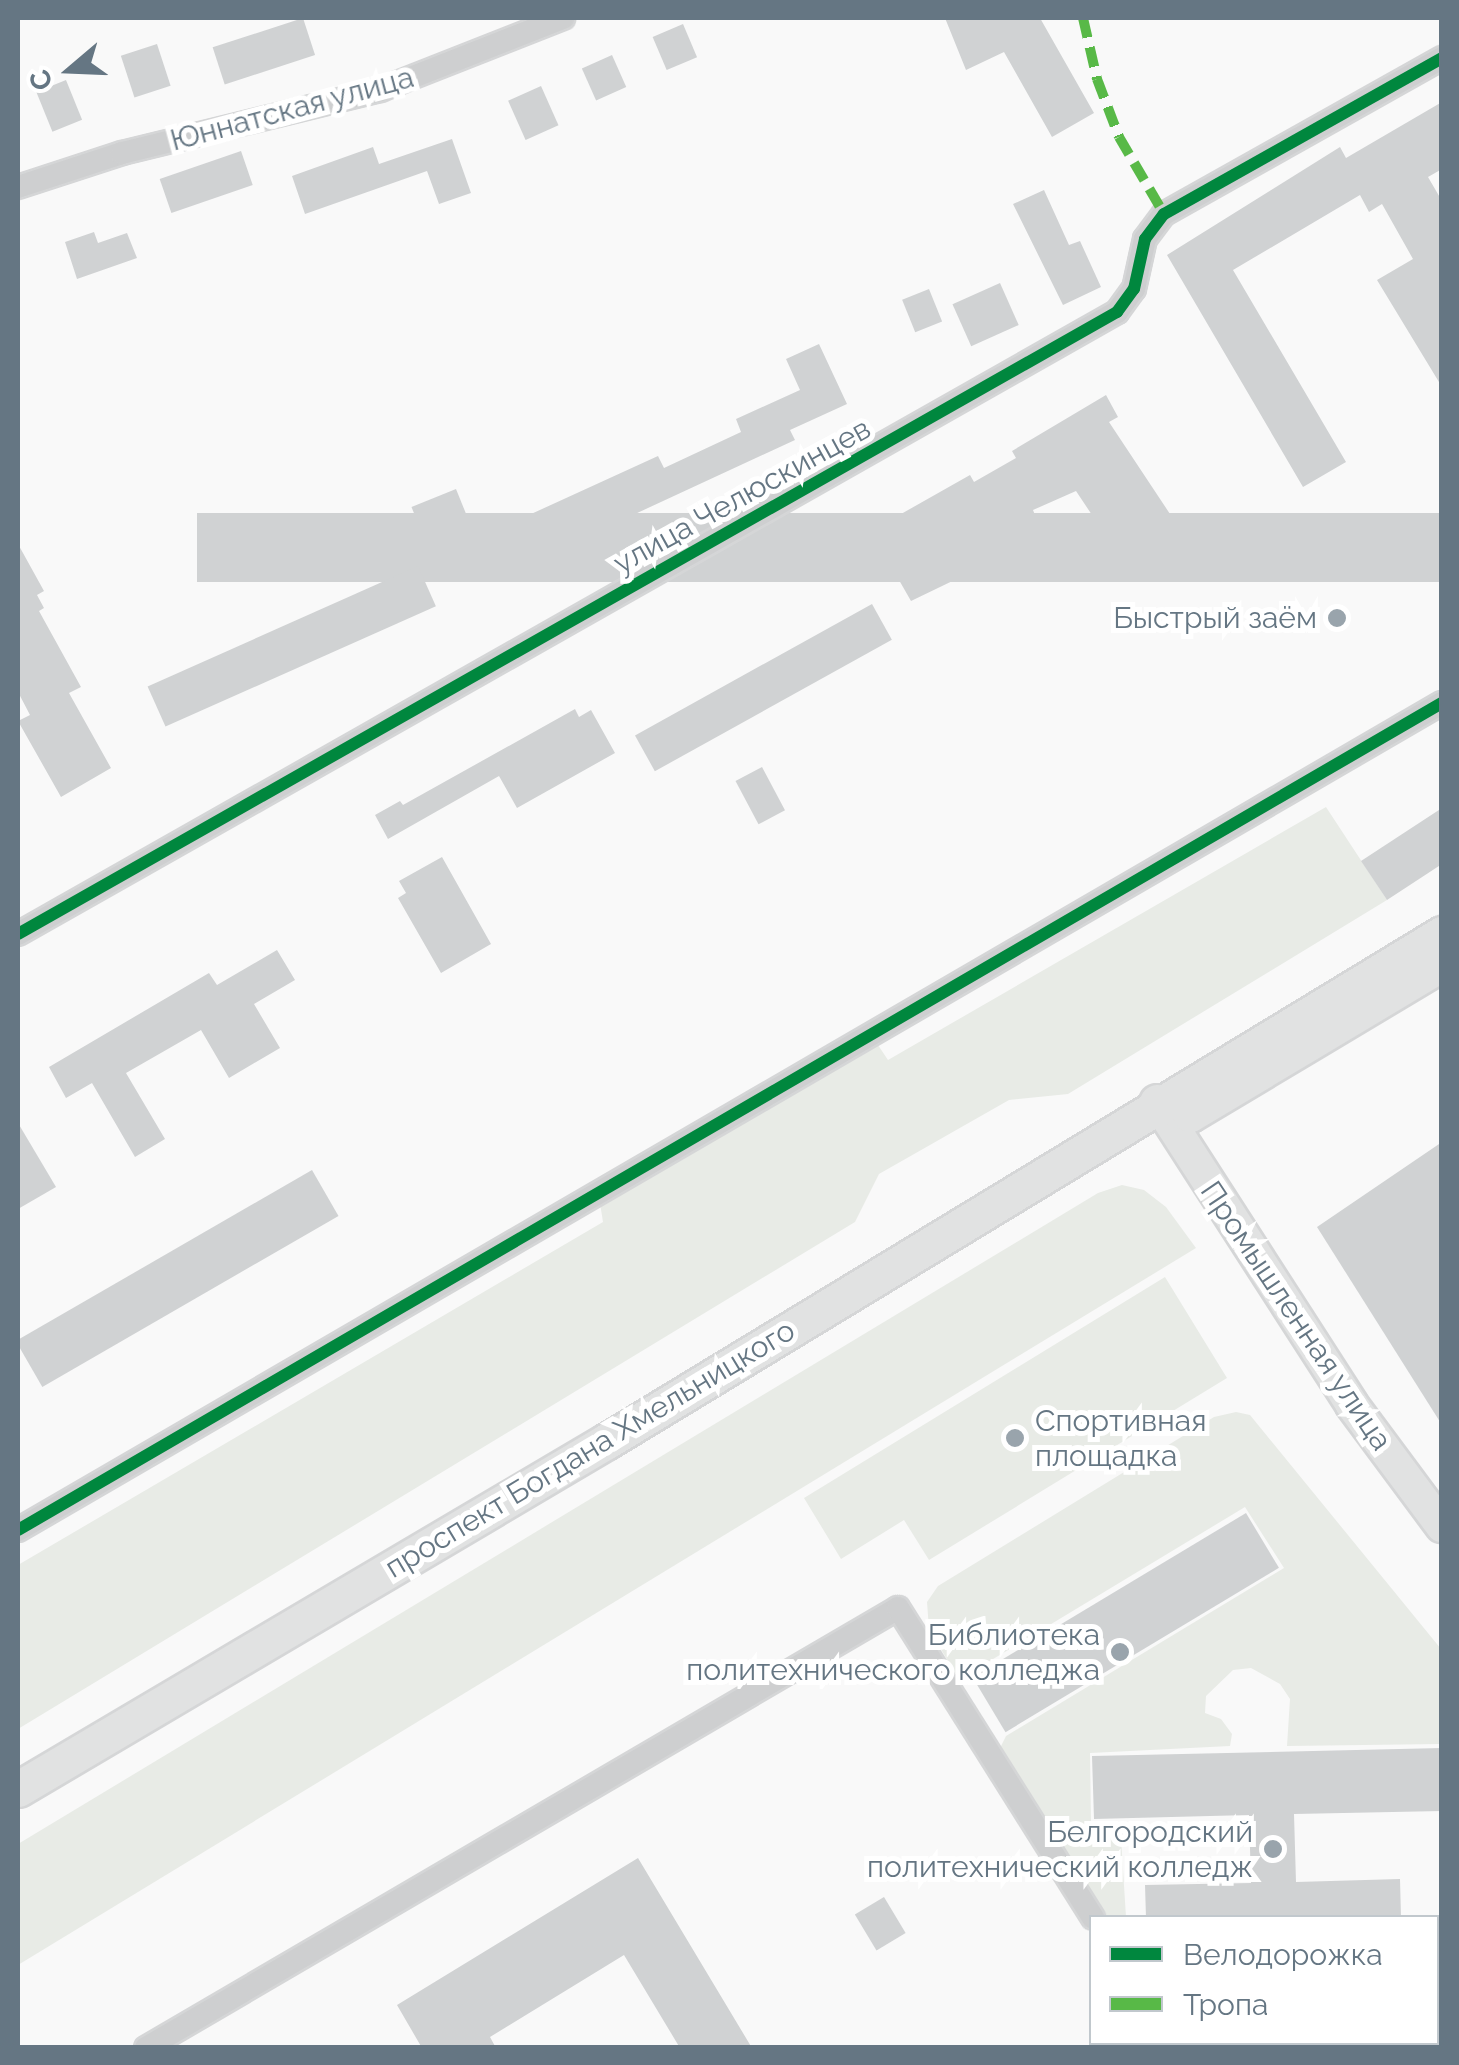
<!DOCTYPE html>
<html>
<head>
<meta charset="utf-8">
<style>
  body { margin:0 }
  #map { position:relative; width:1459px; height:2065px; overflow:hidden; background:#f9f9f9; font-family:Raleway,sans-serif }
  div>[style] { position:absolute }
  .green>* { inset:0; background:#e8ebe6 }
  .building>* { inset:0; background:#d0d2d3; transform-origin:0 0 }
  .roads { filter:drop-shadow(2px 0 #d5d6d7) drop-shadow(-2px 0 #d5d6d7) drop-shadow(0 2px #d5d6d7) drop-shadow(0 -2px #d5d6d7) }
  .street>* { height:22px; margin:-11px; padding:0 11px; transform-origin:11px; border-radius:11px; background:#cecfd0 }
  .secondary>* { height:32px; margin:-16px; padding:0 16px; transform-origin:16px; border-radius:16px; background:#e1e2e2 }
  .primary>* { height:35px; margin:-17.5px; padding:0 17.5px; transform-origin:17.5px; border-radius:17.5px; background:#e1e2e2 }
  .quiet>* { height:10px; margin-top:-5px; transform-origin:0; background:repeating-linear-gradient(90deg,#58b947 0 20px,transparent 0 30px) }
  .cycleway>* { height:12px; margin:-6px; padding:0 6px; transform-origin:6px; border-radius:6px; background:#00873e }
  .dots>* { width:28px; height:28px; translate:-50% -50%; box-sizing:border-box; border:5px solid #fff; border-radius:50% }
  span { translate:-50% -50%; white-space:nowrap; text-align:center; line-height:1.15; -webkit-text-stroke:10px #fff; paint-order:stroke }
  .street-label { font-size:30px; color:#657683 }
  .poi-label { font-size:30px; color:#657683 }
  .right { translate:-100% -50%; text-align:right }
  .left { translate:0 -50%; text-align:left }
  .frame { position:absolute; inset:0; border:20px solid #657683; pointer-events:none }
  .legend { position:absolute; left:1089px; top:1915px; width:350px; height:130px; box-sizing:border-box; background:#fff; border:2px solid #c1c8cd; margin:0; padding:12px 18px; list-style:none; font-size:30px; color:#657683 }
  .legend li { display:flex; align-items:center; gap:20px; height:50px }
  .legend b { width:50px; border:2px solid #c1c8cd }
  .north { position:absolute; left:20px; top:20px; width:100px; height:100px; -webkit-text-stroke:8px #fff; paint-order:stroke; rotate:251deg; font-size:28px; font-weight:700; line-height:40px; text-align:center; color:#657683 }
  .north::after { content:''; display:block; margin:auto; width:35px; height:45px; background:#657683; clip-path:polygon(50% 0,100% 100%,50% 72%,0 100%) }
</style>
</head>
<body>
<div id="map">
  <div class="green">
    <i style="clip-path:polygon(1326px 807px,1387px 900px,1068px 1094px,1009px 1100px,879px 1174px,855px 1222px,18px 1729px,18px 1565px,603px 1222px,599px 1197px,874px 1039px,888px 1060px)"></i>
    <i style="clip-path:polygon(1122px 1185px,1144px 1190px,1166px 1207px,1196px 1248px,18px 1965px,18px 1844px,1098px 1193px)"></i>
    <i style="clip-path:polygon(1165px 1277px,1227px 1378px,929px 1560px,904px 1520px,841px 1559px,804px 1498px)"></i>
    <i style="clip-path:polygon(1236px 1412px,1250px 1415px,1441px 1649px,1441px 1744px,1287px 1746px,1290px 1699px,1280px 1684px,1251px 1668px,1233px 1670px,1206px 1696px,1205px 1713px,1221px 1719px,1232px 1734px,1230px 1746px,1090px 1753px,1091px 1821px,1120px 1822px,1126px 1917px,1099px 1917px,1000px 1748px,1006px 1736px,1284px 1568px,1245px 1507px,965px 1676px,955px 1673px,929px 1629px,927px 1602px,938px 1586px,1214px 1417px)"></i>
  </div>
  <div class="building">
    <i style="left:303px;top:18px;width:39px;height:95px;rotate:72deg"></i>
    <i style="clip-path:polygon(945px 18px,1040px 18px,1094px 113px,1052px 137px,1004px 52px,966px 70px)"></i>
    <i style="left:683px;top:24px;width:36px;height:33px;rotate:67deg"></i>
    <i style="left:157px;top:44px;width:44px;height:38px;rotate:72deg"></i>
    <i style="left:612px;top:55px;width:35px;height:33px;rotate:66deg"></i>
    <i style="left:66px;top:80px;width:43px;height:32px;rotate:68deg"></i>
    <i style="left:541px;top:86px;width:43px;height:36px;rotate:66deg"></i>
    <i style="clip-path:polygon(1442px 102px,1442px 169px,1428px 177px,1442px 201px,1442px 387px,1377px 280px,1413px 259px,1382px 204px,1369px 212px,1360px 195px,1233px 270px,1346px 462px,1303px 487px,1167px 255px,1340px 147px,1346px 158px)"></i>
    <i style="clip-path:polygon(452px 139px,471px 193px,439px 204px,427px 171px,305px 214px,292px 176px,373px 147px,379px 164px)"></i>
    <i style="left:241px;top:151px;width:36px;height:86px;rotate:71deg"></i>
    <i style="clip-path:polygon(1044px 190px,1069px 245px,1080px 241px,1101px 287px,1063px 305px,1013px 204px)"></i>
    <i style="clip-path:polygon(94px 232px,98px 243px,127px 233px,137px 258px,77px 279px,65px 242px)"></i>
    <i style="left:1000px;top:283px;width:46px;height:52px;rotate:66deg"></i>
    <i style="left:929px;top:289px;width:35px;height:29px;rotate:68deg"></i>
    <i style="clip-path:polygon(819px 344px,847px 404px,790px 430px,795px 440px,501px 576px,483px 536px,658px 456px,664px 468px,741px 432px,736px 419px,800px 390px,786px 359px)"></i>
    <i style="clip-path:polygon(1106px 395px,1118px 417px,1109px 422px,1170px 514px,1160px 520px,1173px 543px,1128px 569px,1076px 491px,1033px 510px,1040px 528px,993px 554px,996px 560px,911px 601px,871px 531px,970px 475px,974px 482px,1016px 458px,1012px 451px)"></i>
    <i style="left:456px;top:489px;width:35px;height:48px;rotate:68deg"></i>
    <i style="left:1442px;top:513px;width:69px;height:1245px;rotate:90deg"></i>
    <i style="clip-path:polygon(18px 544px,44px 591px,37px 595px,44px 608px,39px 611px,81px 687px,69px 693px,111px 768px,61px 797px,18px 721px,30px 715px,18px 692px)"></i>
    <i style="left:418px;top:566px;width:44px;height:296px;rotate:66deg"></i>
    <i style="left:872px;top:604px;width:41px;height:271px;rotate:61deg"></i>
    <i style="clip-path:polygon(575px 709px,579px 717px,591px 710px,615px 753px,517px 808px,499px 776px,388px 839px,375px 815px,400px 801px,403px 805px)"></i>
    <i style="left:762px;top:767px;width:49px;height:30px;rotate:62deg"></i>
    <i style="clip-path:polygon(1442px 808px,1442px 864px,1387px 900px,1361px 861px)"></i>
    <i style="clip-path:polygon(442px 857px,491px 944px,441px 973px,398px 898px,406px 893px,399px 881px)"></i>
    <i style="clip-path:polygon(277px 950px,295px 980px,254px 1004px,280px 1048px,229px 1078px,201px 1030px,126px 1073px,165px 1139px,135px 1157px,92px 1083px,66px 1098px,49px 1067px,209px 973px,217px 985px)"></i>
    <i style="clip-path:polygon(18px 1123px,56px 1187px,18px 1209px)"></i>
    <i style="clip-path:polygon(1442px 1142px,1442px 1425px,1317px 1227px)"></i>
    <i style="left:312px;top:1170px;width:53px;height:342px;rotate:60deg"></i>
    <i style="left:1246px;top:1513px;width:64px;height:319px;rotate:59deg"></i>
    <i style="clip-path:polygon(1442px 1748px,1442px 1811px,1294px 1814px,1296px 1882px,1400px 1879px,1401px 1918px,1146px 1918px,1145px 1885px,1251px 1883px,1249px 1815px,1094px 1819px,1092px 1756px)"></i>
    <i style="clip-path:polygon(638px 1858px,752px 2048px,680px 2048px,624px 1955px,490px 2037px,496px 2048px,422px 2048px,397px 2005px)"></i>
    <i style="left:884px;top:1897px;width:42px;height:34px;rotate:59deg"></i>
  </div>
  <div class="roads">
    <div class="street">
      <i style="left:18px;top:187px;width:109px;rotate:-18.1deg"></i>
      <i style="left:122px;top:153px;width:266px;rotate:-13.7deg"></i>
      <i style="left:380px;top:90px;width:197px;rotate:-21.5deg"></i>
      <i style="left:18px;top:934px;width:1263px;rotate:-29.51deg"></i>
      <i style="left:1117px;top:312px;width:29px;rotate:-54deg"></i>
      <i style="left:1134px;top:289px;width:51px;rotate:-77.6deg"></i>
      <i style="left:1145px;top:239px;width:31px;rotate:-53deg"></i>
      <i style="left:1164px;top:214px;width:319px;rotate:-29.3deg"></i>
      <i style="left:18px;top:1530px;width:1647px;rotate:-30.15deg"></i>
      <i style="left:1172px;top:2042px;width:7px;rotate:63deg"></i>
      <i style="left:146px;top:2048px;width:871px;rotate:-30.33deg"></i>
      <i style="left:898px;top:1608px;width:366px;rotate:57.8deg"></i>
    </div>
    <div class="secondary">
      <i style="left:1157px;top:1102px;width:360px;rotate:57.2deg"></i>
      <i style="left:1352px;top:1405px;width:151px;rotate:53.4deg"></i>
    </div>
    <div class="primary">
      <i style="left:1157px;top:1102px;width:35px;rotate:20deg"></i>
      <i style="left:1190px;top:1114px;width:294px;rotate:-30.9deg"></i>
      <i style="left:18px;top:1789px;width:684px;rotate:-30.58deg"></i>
      <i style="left:607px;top:1441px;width:977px;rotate:-31.27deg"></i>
    </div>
  </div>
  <div class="quiet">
    <i style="left:1083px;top:18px;width:63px;rotate:77.1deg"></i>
    <i style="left:1097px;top:79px;width:62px;rotate:69.2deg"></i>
    <i style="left:1119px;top:137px;width:89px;rotate:59.7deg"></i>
  </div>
  <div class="cycleway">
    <i style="left:18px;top:934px;width:1263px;rotate:-29.51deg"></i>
    <i style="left:1117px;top:312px;width:29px;rotate:-54deg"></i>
    <i style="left:1134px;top:289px;width:51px;rotate:-77.6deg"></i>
    <i style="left:1145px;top:239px;width:31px;rotate:-53deg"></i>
    <i style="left:1164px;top:214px;width:319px;rotate:-29.3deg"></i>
    <i style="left:18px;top:1530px;width:1647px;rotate:-30.15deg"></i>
  </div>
  <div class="dots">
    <i style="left:1337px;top:618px;background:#99a4ac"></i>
    <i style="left:1015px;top:1438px;background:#99a4ac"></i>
    <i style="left:1120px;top:1652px;background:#99a4ac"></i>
    <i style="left:1273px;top:1849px;background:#99a4ac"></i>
  </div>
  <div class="street-label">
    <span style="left:292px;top:109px;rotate:-15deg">Юннатская улица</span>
    <span style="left:742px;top:496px;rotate:-29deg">улица Челюскинцев</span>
    <span style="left:1296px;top:1316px;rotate:56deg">Промышленная улица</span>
    <span style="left:590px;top:1449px;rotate:-31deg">проспект Богдана Хмельницкого</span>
  </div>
  <div class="poi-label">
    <span class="right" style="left:1317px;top:618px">Быстрый заём</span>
    <span class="left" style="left:1035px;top:1438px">Спортивная<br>площадка</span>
    <span class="right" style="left:1100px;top:1652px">Библиотека<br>политехнического колледжа</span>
    <span class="right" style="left:1253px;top:1849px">Белгородский<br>политехнический колледж</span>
  </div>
  <div class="frame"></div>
  <ul class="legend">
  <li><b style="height:12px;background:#00873e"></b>Велодорожка</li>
  <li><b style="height:12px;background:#58b947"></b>Тропа</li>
  </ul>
  <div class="north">С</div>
</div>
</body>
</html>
